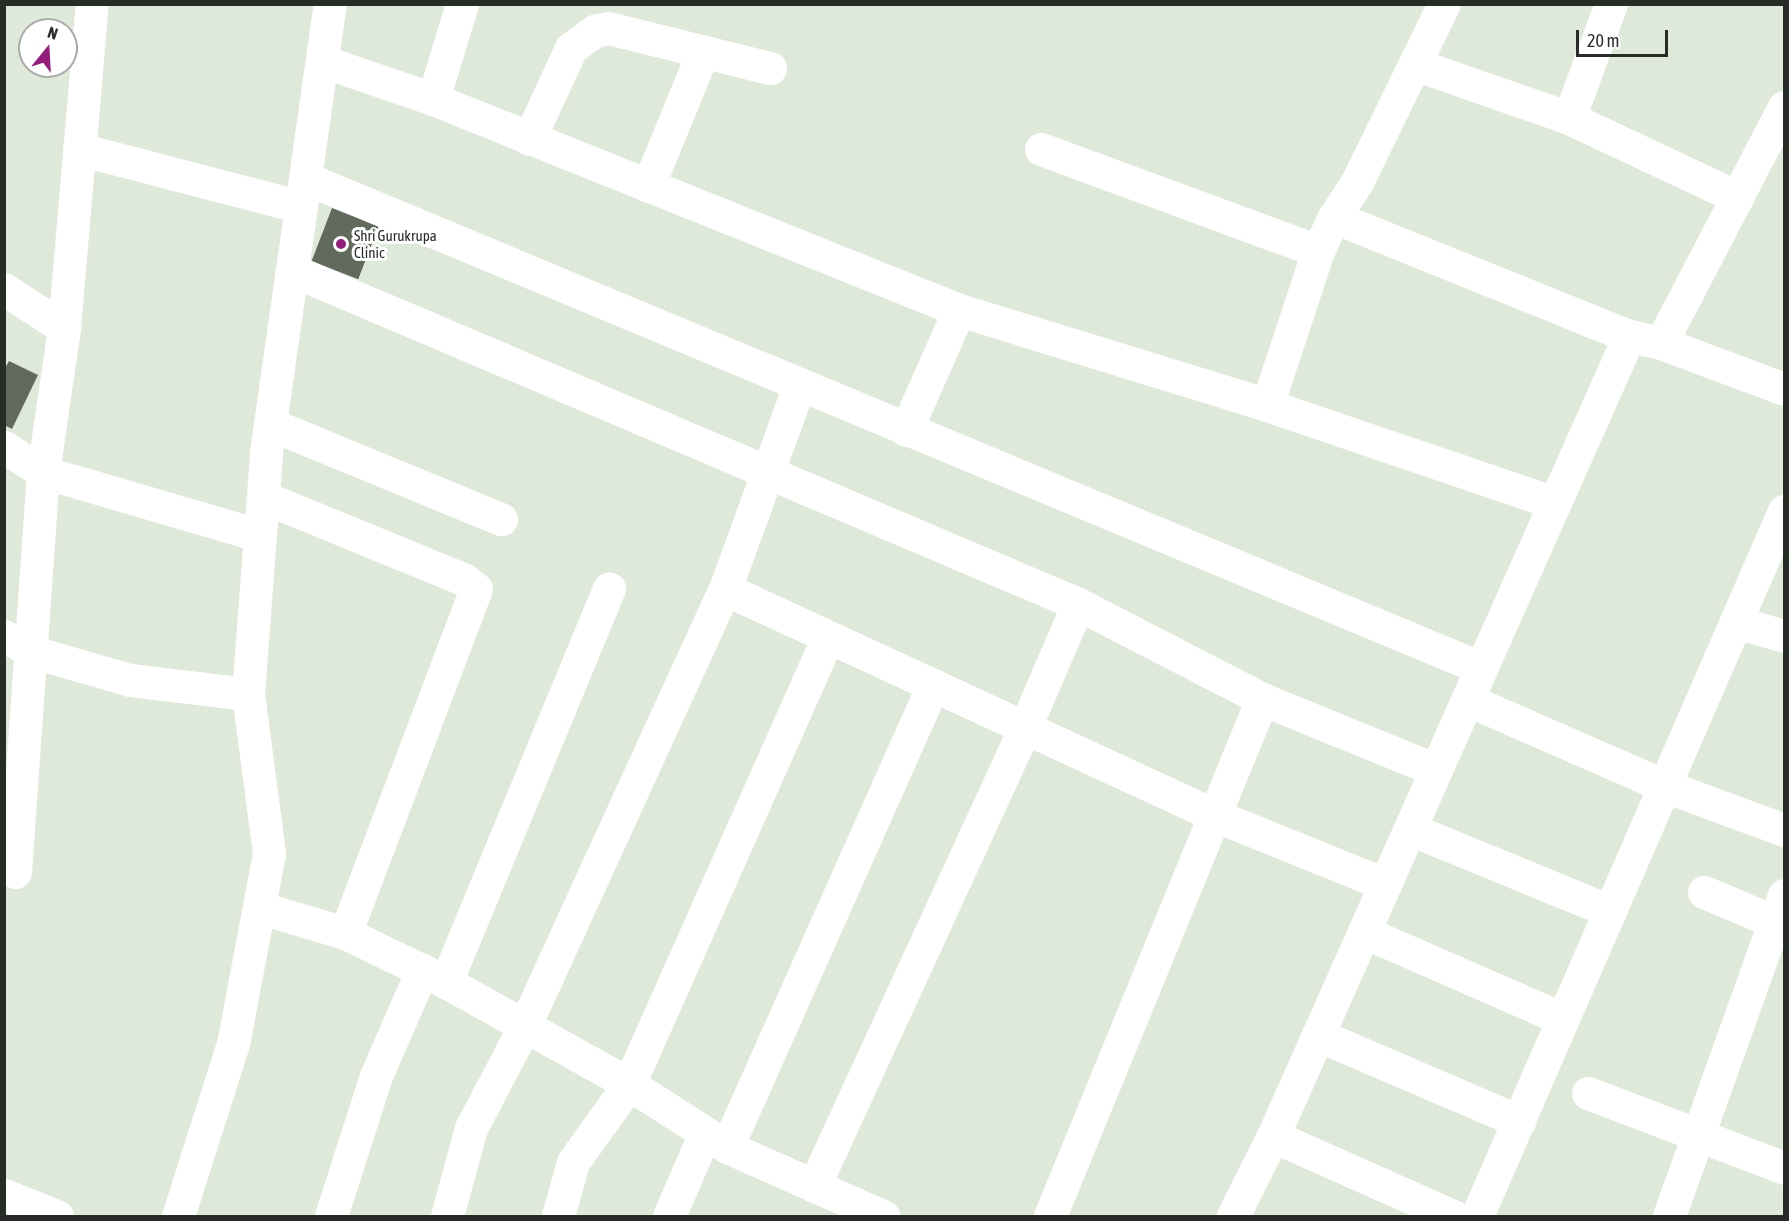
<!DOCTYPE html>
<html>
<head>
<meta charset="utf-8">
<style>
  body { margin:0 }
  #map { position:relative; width:1789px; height:1221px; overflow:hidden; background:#dfe9da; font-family:"Asap Condensed",sans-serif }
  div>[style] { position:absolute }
  .building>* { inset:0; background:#626a5d; transform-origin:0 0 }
  .minor>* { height:33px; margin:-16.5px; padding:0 16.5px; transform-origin:16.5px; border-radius:16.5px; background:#fff }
  .highway>* { height:33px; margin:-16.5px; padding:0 16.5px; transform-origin:16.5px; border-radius:16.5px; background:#fff }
  .dots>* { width:16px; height:16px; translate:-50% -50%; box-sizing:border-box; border:3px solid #fff; border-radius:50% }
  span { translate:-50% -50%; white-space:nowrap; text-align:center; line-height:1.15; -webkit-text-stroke:6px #fff; paint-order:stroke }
  .poi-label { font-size:15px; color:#282c26 }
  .left { translate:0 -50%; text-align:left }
  .frame { position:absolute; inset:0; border:6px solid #282c26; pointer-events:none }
  .north { position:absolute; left:18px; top:18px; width:60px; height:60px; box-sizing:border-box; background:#fff; border:2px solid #a9aba8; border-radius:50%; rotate:18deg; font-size:16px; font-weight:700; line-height:24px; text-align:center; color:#282c26 }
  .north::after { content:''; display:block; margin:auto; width:21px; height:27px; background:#921d7b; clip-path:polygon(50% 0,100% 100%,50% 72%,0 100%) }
  .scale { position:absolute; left:1576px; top:30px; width:92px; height:27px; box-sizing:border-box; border:3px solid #282c26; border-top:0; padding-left:8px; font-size:18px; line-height:21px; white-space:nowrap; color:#282c26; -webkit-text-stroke:4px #fff; paint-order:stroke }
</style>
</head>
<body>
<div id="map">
  <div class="building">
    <i style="left:332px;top:208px;width:50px;height:57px;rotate:21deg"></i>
    <i style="clip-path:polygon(9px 361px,38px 375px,12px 429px,4px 425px,4px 370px)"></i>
  </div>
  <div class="minor">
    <i style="left:322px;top:61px;width:117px;rotate:18.9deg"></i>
    <i style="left:433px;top:99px;width:567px;rotate:21.86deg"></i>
    <i style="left:1417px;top:65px;width:161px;rotate:19.2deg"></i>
    <i style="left:1569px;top:118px;width:186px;rotate:25.2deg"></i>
    <i style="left:433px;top:99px;width:99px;rotate:-73deg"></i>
    <i style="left:1569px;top:118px;width:121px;rotate:-69.8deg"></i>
    <i style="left:529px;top:139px;width:100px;rotate:-65.2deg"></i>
    <i style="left:571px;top:48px;width:29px;rotate:-36deg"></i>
    <i style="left:594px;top:31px;width:14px;rotate:-12deg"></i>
    <i style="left:608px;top:28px;width:167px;rotate:13.9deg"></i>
    <i style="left:79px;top:149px;width:229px;rotate:14.6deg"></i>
    <i style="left:1041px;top:149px;width:295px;rotate:20.2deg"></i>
    <i style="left:305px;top:178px;width:1274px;rotate:22.62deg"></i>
    <i style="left:648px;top:186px;width:145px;rotate:-67.7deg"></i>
    <i style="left:1334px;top:217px;width:42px;rotate:-56.7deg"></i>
    <i style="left:1357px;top:182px;width:198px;rotate:-64deg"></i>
    <i style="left:294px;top:271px;width:852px;rotate:23.01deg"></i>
    <i style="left:1078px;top:604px;width:207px;rotate:27.3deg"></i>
    <i style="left:1262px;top:699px;width:188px;rotate:22.2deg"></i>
    <i style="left:4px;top:289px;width:72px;rotate:33deg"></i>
    <i style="left:1661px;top:343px;width:266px;rotate:-62.5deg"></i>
    <i style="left:1267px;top:405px;width:162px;rotate:-71.7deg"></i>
    <i style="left:1318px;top:251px;width:38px;rotate:-65deg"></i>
    <i style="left:1334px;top:217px;width:318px;rotate:22deg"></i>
    <i style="left:270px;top:424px;width:250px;rotate:22.4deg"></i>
    <i style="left:906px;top:430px;width:131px;rotate:-66.2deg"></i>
    <i style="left:959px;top:310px;width:322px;rotate:17.1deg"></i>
    <i style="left:1267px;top:405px;width:304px;rotate:18.8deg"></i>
    <i style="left:4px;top:447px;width:46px;rotate:32.7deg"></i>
    <i style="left:43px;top:472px;width:225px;rotate:16.3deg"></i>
    <i style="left:263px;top:497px;width:218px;rotate:22.3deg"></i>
    <i style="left:465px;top:580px;width:14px;rotate:39deg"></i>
    <i style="left:476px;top:589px;width:368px;rotate:110.8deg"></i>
    <i style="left:725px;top:589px;width:539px;rotate:24.8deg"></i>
    <i style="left:1214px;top:815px;width:184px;rotate:22deg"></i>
    <i style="left:1736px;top:622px;width:50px;rotate:16.3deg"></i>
    <i style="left:4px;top:636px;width:33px;rotate:29deg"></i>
    <i style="left:33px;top:652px;width:101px;rotate:16.1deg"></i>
    <i style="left:130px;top:680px;width:119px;rotate:6.8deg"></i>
    <i style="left:1468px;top:700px;width:215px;rotate:23.6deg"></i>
    <i style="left:1665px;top:786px;width:127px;rotate:20.3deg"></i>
    <i style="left:1410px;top:829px;width:216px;rotate:22.3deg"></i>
    <i style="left:15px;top:872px;width:401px;rotate:-86deg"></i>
    <i style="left:43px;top:472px;width:146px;rotate:-81.7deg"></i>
    <i style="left:64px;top:328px;width:325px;rotate:-85.1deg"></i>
    <i style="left:1704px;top:892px;width:87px;rotate:23deg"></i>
    <i style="left:261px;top:908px;width:88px;rotate:16.6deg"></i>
    <i style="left:345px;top:933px;width:112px;rotate:25.9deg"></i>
    <i style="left:446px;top:982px;width:210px;rotate:29.1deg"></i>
    <i style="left:629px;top:1084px;width:489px;rotate:-66deg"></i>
    <i style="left:1364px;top:932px;width:217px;rotate:23.6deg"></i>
    <i style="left:446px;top:982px;width:426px;rotate:-67.5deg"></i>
    <i style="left:1318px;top:1035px;width:219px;rotate:23.2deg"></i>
    <i style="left:1588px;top:1093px;width:210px;rotate:20.9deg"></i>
    <i style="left:1273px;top:1136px;width:197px;rotate:24deg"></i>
    <i style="left:727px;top:1147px;width:506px;rotate:-65.97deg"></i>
    <i style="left:814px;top:1186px;width:490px;rotate:-65.3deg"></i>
    <i style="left:1019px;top:741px;width:149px;rotate:-66.7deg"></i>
    <i style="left:178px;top:1216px;width:181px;rotate:-72.3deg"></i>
    <i style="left:233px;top:1044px;width:194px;rotate:-79.3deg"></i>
    <i style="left:269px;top:853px;width:160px;rotate:-97.5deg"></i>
    <i style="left:248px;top:694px;width:243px;rotate:-85.7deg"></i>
    <i style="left:266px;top:452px;width:453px;rotate:-81.9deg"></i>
    <i style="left:331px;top:1216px;width:147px;rotate:-72.2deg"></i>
    <i style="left:376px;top:1076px;width:116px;rotate:-66.5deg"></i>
    <i style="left:447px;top:1216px;width:91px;rotate:-74.7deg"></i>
    <i style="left:471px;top:1128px;width:116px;rotate:-62.3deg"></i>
    <i style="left:525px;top:1025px;width:480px;rotate:-65.4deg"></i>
    <i style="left:725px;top:589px;width:216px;rotate:-70deg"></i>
    <i style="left:558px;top:1216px;width:56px;rotate:-74.5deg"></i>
    <i style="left:573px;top:1162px;width:96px;rotate:-54.3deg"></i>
    <i style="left:629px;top:1084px;width:117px;rotate:32.7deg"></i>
    <i style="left:727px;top:1147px;width:171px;rotate:23.9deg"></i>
    <i style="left:669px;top:1216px;width:90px;rotate:-66.6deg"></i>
    <i style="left:1050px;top:1216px;width:559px;rotate:-67.7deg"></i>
    <i style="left:1233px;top:1216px;width:89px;rotate:-63.4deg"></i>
    <i style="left:1273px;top:1136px;width:876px;rotate:-66.01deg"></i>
    <i style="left:1629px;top:336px;width:33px;rotate:12deg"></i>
    <i style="left:1661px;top:343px;width:131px;rotate:20.5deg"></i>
    <i style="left:1477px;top:1216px;width:769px;rotate:-66.47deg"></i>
    <i style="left:1669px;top:1216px;width:341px;rotate:-70.3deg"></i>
  </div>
  <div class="highway">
    <i style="left:4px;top:1195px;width:57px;rotate:21.6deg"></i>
  </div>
  <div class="dots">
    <i style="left:341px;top:244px;background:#921d7b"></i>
  </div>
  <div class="poi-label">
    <span class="left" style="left:354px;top:244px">Shri Gurukrupa<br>Clinic</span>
  </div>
  <div class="frame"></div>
  <div class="north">N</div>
  <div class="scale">20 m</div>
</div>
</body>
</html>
